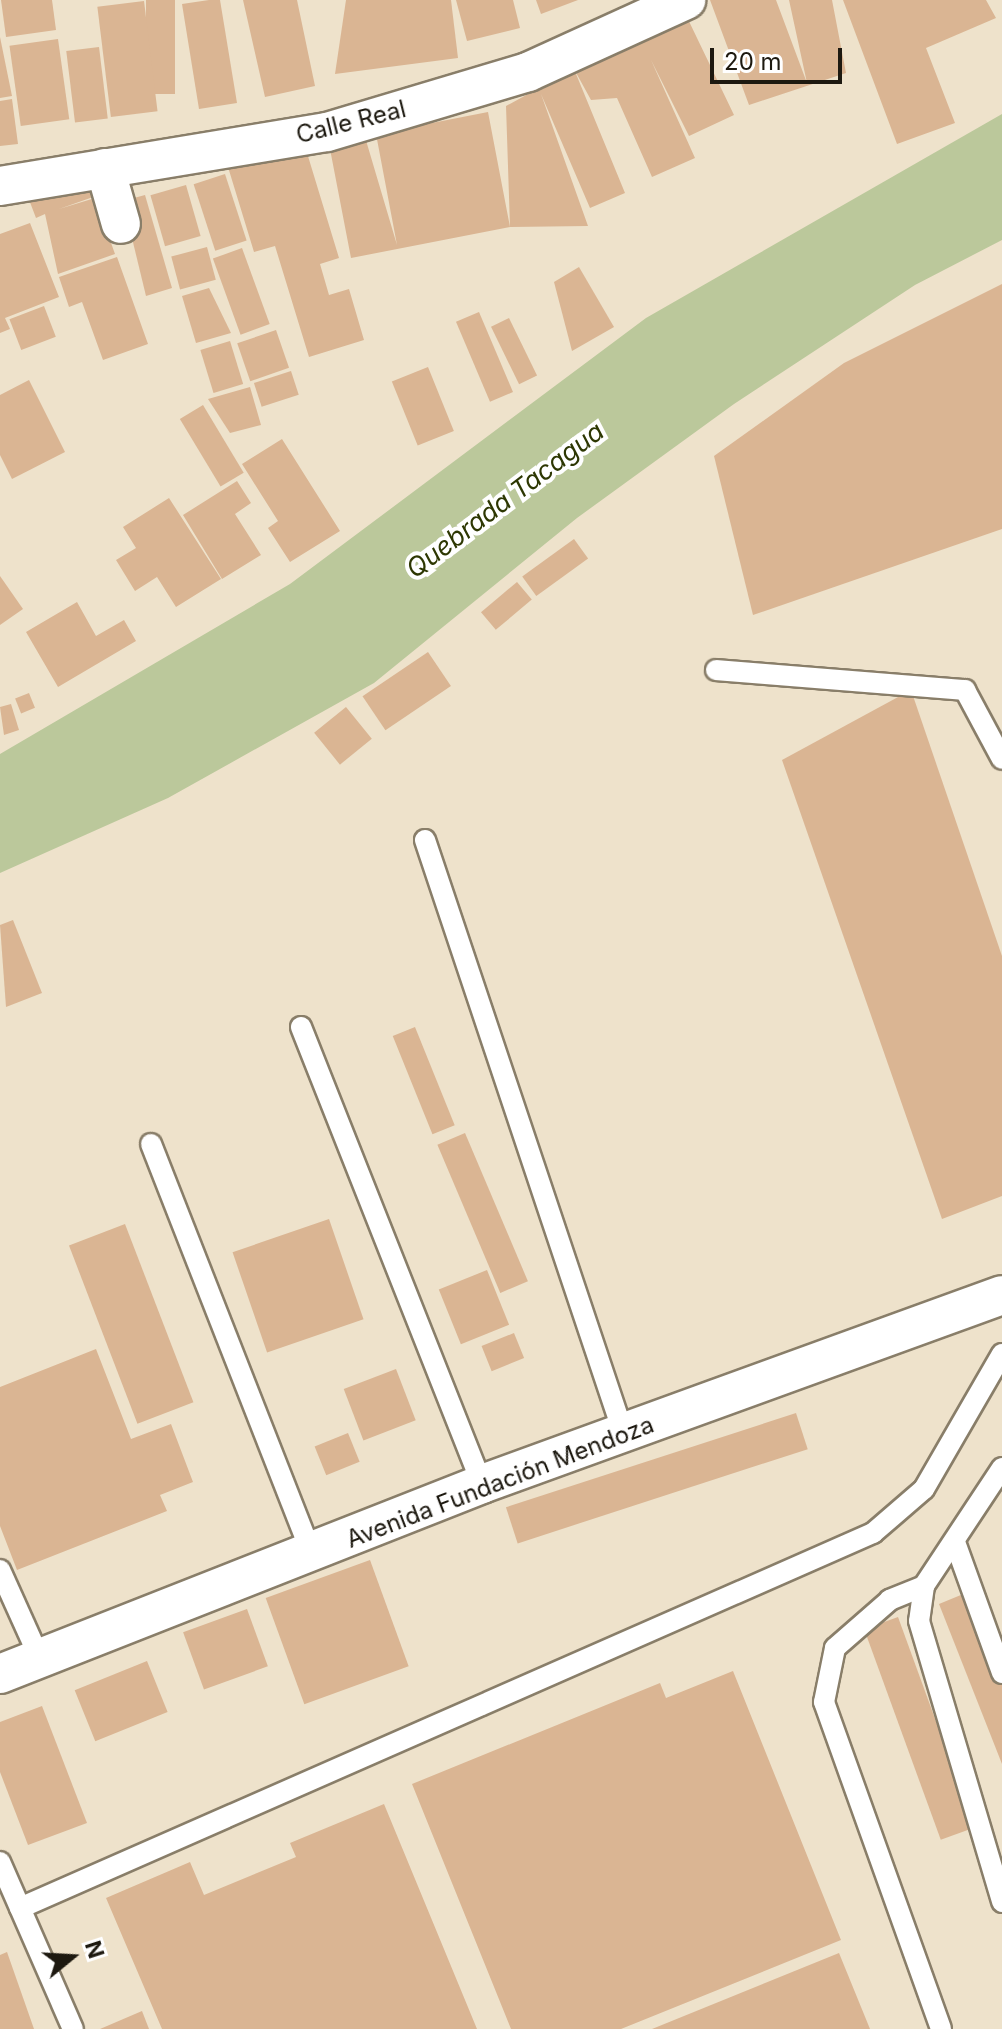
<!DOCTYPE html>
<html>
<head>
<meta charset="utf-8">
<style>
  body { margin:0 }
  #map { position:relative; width:1002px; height:2029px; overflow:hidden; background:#eee2cb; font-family:Inter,sans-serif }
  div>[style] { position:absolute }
  .water>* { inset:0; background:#bbc89b }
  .building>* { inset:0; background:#dab593; transform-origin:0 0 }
  .roads { filter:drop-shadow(2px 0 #897e69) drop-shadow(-2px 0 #897e69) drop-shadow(0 2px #897e69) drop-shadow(0 -2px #897e69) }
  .lane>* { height:20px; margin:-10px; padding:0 10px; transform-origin:10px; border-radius:10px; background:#fff }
  .street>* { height:38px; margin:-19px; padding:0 19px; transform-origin:19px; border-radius:19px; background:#fff }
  span { translate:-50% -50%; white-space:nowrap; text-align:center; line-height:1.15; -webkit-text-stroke:8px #fff; paint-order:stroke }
  .street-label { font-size:24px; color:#1d1910 }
  .water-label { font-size:26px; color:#2d3702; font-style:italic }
  .north { position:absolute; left:32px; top:1917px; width:80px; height:80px; -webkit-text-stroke:6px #fff; paint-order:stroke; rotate:72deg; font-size:22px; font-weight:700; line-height:32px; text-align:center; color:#1d1910 }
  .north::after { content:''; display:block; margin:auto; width:28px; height:36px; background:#1d1910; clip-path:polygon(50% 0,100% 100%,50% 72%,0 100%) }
  .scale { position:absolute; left:710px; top:48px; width:132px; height:36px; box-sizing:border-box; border:4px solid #1d1910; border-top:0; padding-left:10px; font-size:24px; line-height:28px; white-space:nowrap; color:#1d1910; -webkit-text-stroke:6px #fff; paint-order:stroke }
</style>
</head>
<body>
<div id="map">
  <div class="water">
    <i style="clip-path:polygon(1002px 114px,1002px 240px,915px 285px,734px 404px,577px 518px,374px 683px,168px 798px,0 873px,0 754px,290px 584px,646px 318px)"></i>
  </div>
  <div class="building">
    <i style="clip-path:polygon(1px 0,52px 0,56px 30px,6px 37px)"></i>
    <i style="left:146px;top:0;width:29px;height:94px"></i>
    <i style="clip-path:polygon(209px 0,220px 0,237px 103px,199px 109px,182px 4px)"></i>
    <i style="clip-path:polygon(243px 0,297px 0,315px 86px,265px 97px)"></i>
    <i style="clip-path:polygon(346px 0,451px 0,458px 58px,335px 74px)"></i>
    <i style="clip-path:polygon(456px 0,513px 0,520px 28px,467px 41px)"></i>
    <i style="clip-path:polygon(536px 0,578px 0,541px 14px)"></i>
    <i style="clip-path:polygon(710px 0,776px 0,807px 83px,789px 0,832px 0,846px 73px,749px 105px)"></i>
    <i style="clip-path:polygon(843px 0,986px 0,996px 18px,926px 48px,955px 123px,897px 144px)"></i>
    <i style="left:144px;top:1px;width:111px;height:47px;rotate:83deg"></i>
    <i style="clip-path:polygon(685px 13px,734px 115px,689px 136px,651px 60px,695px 158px,652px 177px,617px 98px,591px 100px,574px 69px)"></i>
    <i style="clip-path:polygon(0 37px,12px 96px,0 98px)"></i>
    <i style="left:58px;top:39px;width:81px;height:49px;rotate:82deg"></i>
    <i style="left:99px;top:47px;width:72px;height:33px;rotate:83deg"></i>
    <i style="clip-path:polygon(574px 69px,625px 193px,590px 208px,541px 94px,588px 226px,510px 227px,351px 258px,330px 149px,365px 137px,397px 245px,376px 134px,488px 112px,510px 227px,506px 106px)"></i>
    <i style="clip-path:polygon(12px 99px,18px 144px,0 146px,0 101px)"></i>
    <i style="clip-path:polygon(304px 143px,339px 258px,320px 264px,329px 295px,349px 289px,364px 340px,309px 357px,275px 246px,254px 252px,228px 167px)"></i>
    <i style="left:225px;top:174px;width:70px;height:33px;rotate:72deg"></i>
    <i style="clip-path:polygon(89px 175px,96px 196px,59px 209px,95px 198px,115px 254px,58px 274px,45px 214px,36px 218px,28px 197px)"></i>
    <i style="left:186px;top:185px;width:53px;height:37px;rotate:74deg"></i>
    <i style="clip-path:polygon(145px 195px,172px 288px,146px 296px,123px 201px)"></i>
    <i style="clip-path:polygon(30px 223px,59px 297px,5px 318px,10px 329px,0 333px,0 234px)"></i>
    <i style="left:207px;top:247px;width:34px;height:37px;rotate:75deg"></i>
    <i style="left:242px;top:248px;width:81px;height:31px;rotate:70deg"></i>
    <i style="clip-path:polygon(117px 257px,148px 344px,103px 360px,82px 302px,69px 307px,59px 277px)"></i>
    <i style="clip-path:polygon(579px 267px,614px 327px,572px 351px,554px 282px)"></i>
    <i style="clip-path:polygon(1002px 284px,1002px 529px,753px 615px,714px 456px,844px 363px)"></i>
    <i style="clip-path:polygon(209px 288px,231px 333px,196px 343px,182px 296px)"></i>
    <i style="left:44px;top:306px;width:33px;height:37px;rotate:69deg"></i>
    <i style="left:479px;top:312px;width:87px;height:25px;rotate:67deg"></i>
    <i style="left:509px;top:318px;width:64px;height:20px;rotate:64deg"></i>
    <i style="left:276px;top:330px;width:40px;height:41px;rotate:71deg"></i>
    <i style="left:230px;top:341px;width:45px;height:31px;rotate:73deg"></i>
    <i style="left:428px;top:367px;width:69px;height:39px;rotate:68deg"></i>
    <i style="left:291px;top:371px;width:25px;height:39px;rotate:72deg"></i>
    <i style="clip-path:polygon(29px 380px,65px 452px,12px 479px,0 455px,0 395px)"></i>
    <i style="clip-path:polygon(250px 387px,261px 425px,230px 433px,208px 399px)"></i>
    <i style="left:203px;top:405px;width:79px;height:27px;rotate:59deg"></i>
    <i style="clip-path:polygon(282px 439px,340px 531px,290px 562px,268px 528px,278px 521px,242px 464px)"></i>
    <i style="clip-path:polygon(237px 481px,251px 503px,235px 514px,261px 555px,222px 579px,183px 515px)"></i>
    <i style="clip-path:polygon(169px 498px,221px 579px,176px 607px,157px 577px,135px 591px,116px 560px,136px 548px,123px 527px)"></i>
    <i style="left:574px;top:539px;width:24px;height:64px;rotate:54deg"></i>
    <i style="clip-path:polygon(0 576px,23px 609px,0 625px)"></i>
    <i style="left:517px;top:582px;width:23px;height:47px;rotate:50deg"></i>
    <i style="clip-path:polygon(77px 602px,96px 636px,124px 620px,136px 641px,58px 687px,26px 632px)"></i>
    <i style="left:428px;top:652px;width:41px;height:79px;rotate:56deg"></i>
    <i style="clip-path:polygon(911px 690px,1002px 956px,1002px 1196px,942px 1219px,782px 760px)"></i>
    <i style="left:29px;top:693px;width:16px;height:15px;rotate:68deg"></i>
    <i style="clip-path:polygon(11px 704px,19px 730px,4px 735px,0 707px)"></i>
    <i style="left:346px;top:707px;width:41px;height:41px;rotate:51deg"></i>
    <i style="clip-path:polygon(13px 920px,42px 993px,6px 1007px,0 925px)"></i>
    <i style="left:415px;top:1027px;width:106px;height:24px;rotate:68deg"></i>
    <i style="left:465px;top:1133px;width:161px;height:30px;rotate:67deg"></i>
    <i style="left:329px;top:1219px;width:106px;height:102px;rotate:71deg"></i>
    <i style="left:125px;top:1224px;width:191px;height:60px;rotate:69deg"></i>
    <i style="left:487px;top:1270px;width:59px;height:52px;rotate:68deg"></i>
    <i style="left:514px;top:1333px;width:27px;height:35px;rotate:68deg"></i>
    <i style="clip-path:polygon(96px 1349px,131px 1439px,171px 1424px,193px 1482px,160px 1495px,167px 1511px,17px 1570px,0 1526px,0 1387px)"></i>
    <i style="left:396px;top:1369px;width:55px;height:56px;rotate:69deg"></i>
    <i style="left:796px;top:1413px;width:38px;height:305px;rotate:72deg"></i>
    <i style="left:348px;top:1433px;width:31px;height:36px;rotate:68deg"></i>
    <i style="left:370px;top:1560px;width:113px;height:111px;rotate:70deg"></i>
    <i style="clip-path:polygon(973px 1590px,1002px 1674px,1002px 1764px,939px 1604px)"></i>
    <i style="left:247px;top:1609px;width:61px;height:68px;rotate:70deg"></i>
    <i style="left:898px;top:1617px;width:224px;height:36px;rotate:70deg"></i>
    <i style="left:147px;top:1661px;width:55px;height:78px;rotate:68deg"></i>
    <i style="clip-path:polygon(733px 1671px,841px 1940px,621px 2029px,511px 2029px,412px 1784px,660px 1683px,666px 1698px)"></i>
    <i style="clip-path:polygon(42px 1706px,87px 1823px,28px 1845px,0 1772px,0 1722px)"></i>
    <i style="clip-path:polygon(384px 1804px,477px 2029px,162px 2029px,106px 1898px,190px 1862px,204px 1895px,296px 1857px,290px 1843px)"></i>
    <i style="clip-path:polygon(7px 1952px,34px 2029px,0 2029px,0 1955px)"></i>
    <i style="clip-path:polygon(839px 1953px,870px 2029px,652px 2029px)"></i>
    <i style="clip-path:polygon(142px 2011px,149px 2029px,100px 2029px)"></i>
  </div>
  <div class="roads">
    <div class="lane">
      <i style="left:716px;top:670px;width:250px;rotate:4.6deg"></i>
      <i style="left:965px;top:690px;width:78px;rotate:61.8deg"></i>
      <i style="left:425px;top:840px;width:627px;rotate:71.51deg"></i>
      <i style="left:301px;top:1027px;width:492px;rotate:68.4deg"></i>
      <i style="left:151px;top:1144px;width:440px;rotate:68.6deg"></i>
      <i style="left:1002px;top:1468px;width:141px;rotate:123.5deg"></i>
      <i style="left:924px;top:1586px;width:35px;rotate:98deg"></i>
      <i style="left:919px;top:1621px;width:293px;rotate:73.5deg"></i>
      <i style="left:956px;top:1545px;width:136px;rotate:70.2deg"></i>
      <i style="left:0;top:1570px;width:98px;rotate:65.8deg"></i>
      <i style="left:924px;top:1586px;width:37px;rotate:158deg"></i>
      <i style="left:890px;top:1600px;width:73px;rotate:138.9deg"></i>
      <i style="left:835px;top:1648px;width:55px;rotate:101.5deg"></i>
      <i style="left:824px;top:1702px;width:347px;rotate:70.3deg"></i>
      <i style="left:0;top:1862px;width:182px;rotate:66.4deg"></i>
      <i style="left:20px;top:1908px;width:932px;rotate:-23.73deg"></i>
      <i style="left:873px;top:1533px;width:67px;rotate:-40.8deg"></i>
      <i style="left:924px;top:1489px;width:156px;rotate:-60deg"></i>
    </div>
    <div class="street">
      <i style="left:105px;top:168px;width:58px;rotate:74.1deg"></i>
      <i style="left:0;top:186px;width:331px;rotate:-9.4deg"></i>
      <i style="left:327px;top:132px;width:210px;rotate:-16.6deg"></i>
      <i style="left:528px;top:72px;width:174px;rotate:-24.5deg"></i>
      <i style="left:0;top:1674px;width:518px;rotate:-21.51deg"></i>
      <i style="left:482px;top:1484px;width:553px;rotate:-19.97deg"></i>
    </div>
  </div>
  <div class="street-label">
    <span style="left:351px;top:122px;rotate:-14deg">Calle Real</span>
    <span style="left:500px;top:1482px;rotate:-21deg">Avenida Fundación Mendoza</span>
  </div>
  <div class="water-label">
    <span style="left:505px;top:500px;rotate:-37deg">Quebrada Tacagua</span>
  </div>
  <div class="north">N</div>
  <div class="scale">20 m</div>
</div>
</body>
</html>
